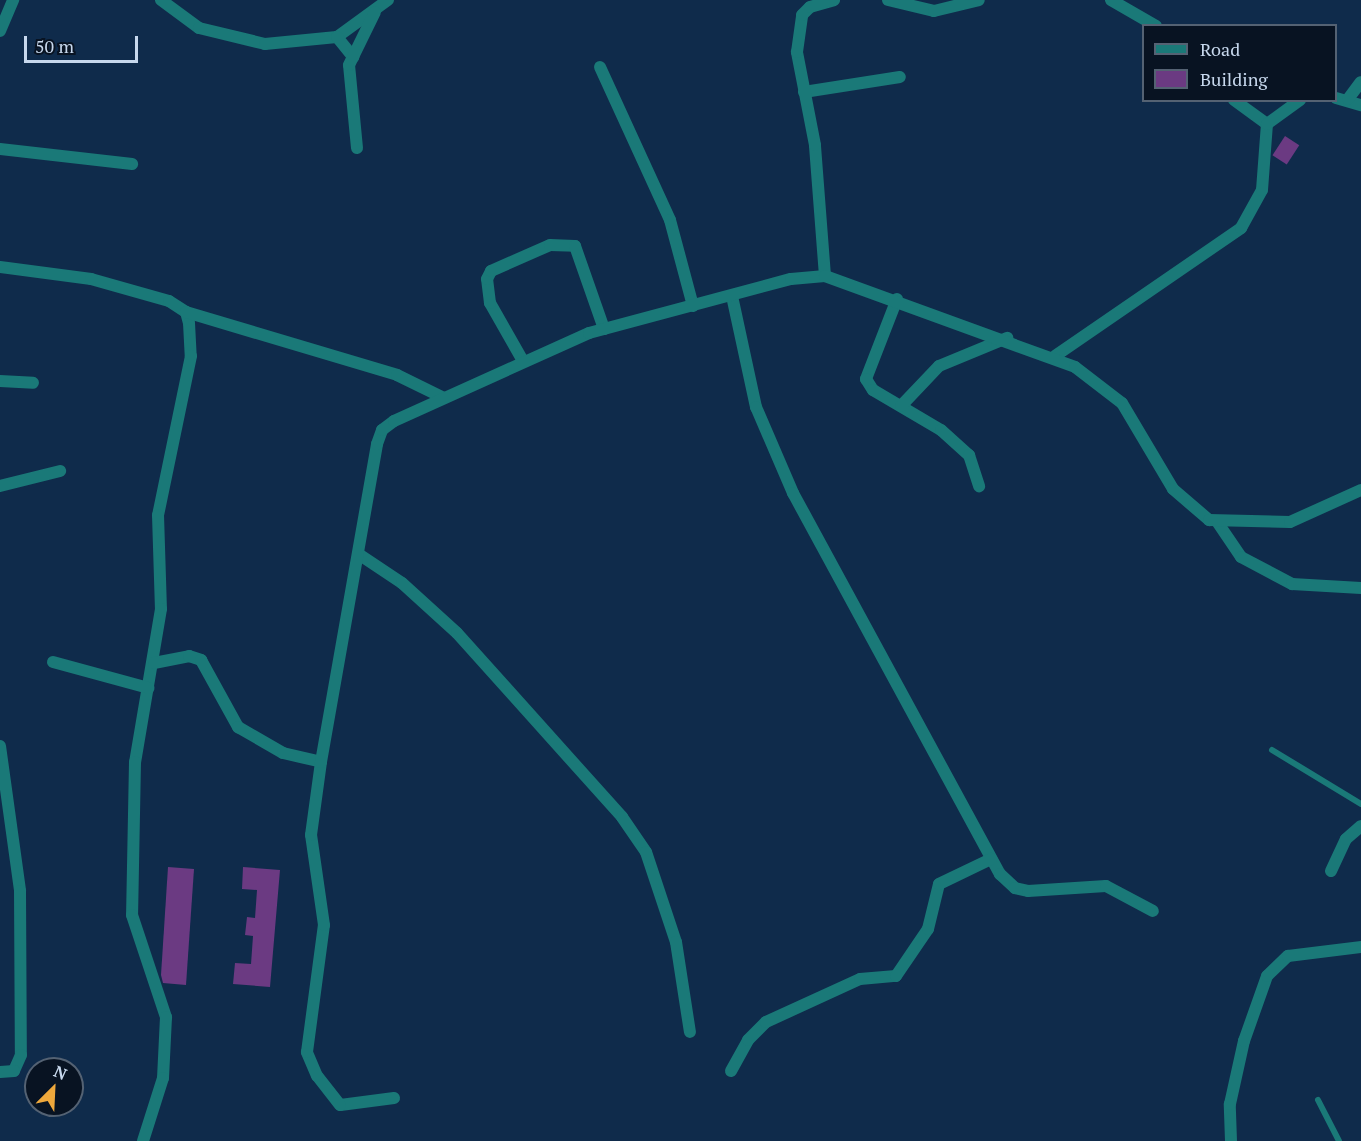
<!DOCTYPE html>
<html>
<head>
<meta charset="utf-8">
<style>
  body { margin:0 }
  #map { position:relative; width:1361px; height:1141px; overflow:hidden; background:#0f2b4b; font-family:"PT Serif",serif }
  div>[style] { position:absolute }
  .building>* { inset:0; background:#6b3a82; transform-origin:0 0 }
  .lane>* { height:6px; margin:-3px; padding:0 3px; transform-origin:3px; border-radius:3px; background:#1a7978 }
  .street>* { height:12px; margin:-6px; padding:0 6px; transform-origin:6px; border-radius:6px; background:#1a7978 }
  span { translate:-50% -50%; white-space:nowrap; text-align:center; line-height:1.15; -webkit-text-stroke:4.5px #081322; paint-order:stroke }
  .legend { position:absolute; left:1142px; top:24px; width:195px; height:78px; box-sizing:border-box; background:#081322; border:2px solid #546273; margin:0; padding:8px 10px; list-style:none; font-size:18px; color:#c7d8ed }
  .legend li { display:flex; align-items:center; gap:12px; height:30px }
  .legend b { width:30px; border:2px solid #546273 }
  .north { position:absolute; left:24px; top:1057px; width:60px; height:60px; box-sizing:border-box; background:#081322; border:2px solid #546273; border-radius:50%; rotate:24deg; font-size:16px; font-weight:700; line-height:24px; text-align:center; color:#c7d8ed }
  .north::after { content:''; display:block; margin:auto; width:21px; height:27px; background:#eea83c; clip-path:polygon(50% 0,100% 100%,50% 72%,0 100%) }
  .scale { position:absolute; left:24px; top:36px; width:114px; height:27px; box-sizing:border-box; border:3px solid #c7d8ed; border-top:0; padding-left:8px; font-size:18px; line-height:21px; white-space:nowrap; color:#c7d8ed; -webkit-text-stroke:4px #081322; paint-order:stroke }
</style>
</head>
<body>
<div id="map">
  <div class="building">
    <i style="left:1285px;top:136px;width:17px;height:23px;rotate:33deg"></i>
    <i style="clip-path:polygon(168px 867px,194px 869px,186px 985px,163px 983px,161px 975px)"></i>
    <i style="clip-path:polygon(243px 867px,280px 870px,270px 987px,233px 984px,235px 963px,251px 964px,253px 936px,245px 935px,247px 917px,255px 918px,257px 890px,242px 889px)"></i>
  </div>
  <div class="lane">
    <i style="left:1272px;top:750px;width:104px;rotate:31.2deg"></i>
    <i style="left:1318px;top:1100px;width:46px;rotate:62.9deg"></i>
  </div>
  <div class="street">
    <i style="left:161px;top:0;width:47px;rotate:36.4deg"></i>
    <i style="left:199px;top:28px;width:68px;rotate:13.6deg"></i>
    <i style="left:265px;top:44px;width:72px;rotate:-5.6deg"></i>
    <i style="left:337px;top:37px;width:63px;rotate:-36deg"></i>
    <i style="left:888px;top:0;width:47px;rotate:13.4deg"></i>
    <i style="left:934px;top:11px;width:46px;rotate:-13.7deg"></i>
    <i style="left:1111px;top:0;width:52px;rotate:30deg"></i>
    <i style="left:0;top:31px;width:34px;rotate:-67deg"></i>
    <i style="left:337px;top:37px;width:26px;rotate:51deg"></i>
    <i style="left:600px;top:67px;width:168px;rotate:65.4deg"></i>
    <i style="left:670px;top:220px;width:89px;rotate:75deg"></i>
    <i style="left:804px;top:92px;width:97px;rotate:-8.9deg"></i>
    <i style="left:1336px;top:98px;width:26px;rotate:16deg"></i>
    <i style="left:1348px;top:99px;width:21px;rotate:-53deg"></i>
    <i style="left:1234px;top:100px;width:41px;rotate:36deg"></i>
    <i style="left:357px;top:148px;width:83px;rotate:-95.5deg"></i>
    <i style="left:349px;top:65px;width:59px;rotate:-63.9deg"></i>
    <i style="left:0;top:149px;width:133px;rotate:6.5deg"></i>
    <i style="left:0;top:267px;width:92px;rotate:7.5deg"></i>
    <i style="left:91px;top:279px;width:81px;rotate:15.8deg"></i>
    <i style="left:169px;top:301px;width:20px;rotate:33deg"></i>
    <i style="left:186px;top:312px;width:11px;rotate:75deg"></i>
    <i style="left:189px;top:323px;width:33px;rotate:87deg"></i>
    <i style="left:191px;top:356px;width:162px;rotate:101.7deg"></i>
    <i style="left:158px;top:515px;width:94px;rotate:88.2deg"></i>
    <i style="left:161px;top:609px;width:155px;rotate:99.6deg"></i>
    <i style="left:135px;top:762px;width:153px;rotate:91.1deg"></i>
    <i style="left:132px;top:915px;width:108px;rotate:71.6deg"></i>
    <i style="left:166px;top:1017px;width:61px;rotate:92.8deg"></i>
    <i style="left:163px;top:1078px;width:66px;rotate:107.6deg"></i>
    <i style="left:825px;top:276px;width:131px;rotate:-94.4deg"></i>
    <i style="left:815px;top:145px;width:95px;rotate:-101deg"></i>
    <i style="left:797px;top:52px;width:37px;rotate:-82deg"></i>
    <i style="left:802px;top:15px;width:11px;rotate:-45deg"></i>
    <i style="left:810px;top:7px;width:25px;rotate:-16deg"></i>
    <i style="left:732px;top:296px;width:114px;rotate:77.8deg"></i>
    <i style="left:756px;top:407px;width:94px;rotate:66.7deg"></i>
    <i style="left:793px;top:493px;width:434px;rotate:61.5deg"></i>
    <i style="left:1000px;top:874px;width:21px;rotate:43deg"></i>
    <i style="left:1015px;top:888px;width:13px;rotate:13deg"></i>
    <i style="left:1028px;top:891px;width:78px;rotate:-3.7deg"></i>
    <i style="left:1106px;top:886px;width:53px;rotate:28deg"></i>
    <i style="left:897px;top:299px;width:86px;rotate:111.2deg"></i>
    <i style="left:866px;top:379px;width:13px;rotate:58deg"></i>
    <i style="left:873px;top:390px;width:79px;rotate:30.5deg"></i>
    <i style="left:941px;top:430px;width:38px;rotate:42deg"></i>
    <i style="left:969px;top:455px;width:33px;rotate:72deg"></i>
    <i style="left:186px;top:312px;width:220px;rotate:16.6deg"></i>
    <i style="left:397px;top:375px;width:52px;rotate:26.1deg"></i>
    <i style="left:1055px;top:356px;width:226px;rotate:-34.5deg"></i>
    <i style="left:1241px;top:228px;width:43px;rotate:-61.1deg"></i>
    <i style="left:1262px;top:190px;width:66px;rotate:-85.7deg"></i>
    <i style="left:1267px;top:124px;width:41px;rotate:-36deg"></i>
    <i style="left:523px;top:361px;width:67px;rotate:-119.6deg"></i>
    <i style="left:490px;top:303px;width:24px;rotate:-97deg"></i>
    <i style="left:487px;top:279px;width:9px;rotate:-63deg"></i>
    <i style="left:491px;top:271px;width:64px;rotate:-23.8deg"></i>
    <i style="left:550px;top:245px;width:25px;rotate:2deg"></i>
    <i style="left:575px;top:246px;width:88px;rotate:70.7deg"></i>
    <i style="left:0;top:381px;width:33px;rotate:3deg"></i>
    <i style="left:901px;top:406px;width:55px;rotate:-46.5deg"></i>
    <i style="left:939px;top:366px;width:74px;rotate:-22.4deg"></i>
    <i style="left:0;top:486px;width:62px;rotate:-14deg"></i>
    <i style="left:1218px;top:523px;width:41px;rotate:55.9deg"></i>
    <i style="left:1241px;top:557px;width:58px;rotate:27.9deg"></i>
    <i style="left:1292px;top:584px;width:69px;rotate:3.3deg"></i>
    <i style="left:360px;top:555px;width:50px;rotate:33.7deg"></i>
    <i style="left:402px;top:583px;width:74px;rotate:42.3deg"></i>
    <i style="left:457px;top:633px;width:247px;rotate:48.1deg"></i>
    <i style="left:622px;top:817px;width:42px;rotate:55.6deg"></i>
    <i style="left:646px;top:852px;width:95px;rotate:71.6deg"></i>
    <i style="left:676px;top:942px;width:91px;rotate:81.2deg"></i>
    <i style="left:53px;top:662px;width:99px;rotate:15.2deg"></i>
    <i style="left:154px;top:663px;width:36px;rotate:-11deg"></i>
    <i style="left:189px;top:656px;width:13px;rotate:18deg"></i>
    <i style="left:201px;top:660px;width:77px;rotate:61.1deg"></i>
    <i style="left:238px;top:727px;width:52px;rotate:30deg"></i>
    <i style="left:283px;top:753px;width:39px;rotate:13deg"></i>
    <i style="left:0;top:746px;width:146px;rotate:82.1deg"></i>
    <i style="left:20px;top:891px;width:164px;rotate:89.7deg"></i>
    <i style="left:21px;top:1055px;width:17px;rotate:114deg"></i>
    <i style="left:14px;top:1071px;width:14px;rotate:176deg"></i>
    <i style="left:1331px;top:871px;width:35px;rotate:-65deg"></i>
    <i style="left:1346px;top:839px;width:20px;rotate:-41deg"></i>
    <i style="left:731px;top:1071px;width:35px;rotate:-61deg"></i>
    <i style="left:748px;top:1040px;width:25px;rotate:-45deg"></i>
    <i style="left:766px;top:1022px;width:103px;rotate:-24.6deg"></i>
    <i style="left:860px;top:979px;width:36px;rotate:-5deg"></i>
    <i style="left:896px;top:976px;width:57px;rotate:-55.8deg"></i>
    <i style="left:928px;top:929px;width:46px;rotate:-76.3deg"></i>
    <i style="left:939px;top:884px;width:58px;rotate:-25.7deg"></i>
    <i style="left:394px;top:1098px;width:54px;rotate:172.6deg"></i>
    <i style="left:340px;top:1105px;width:37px;rotate:-128deg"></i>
    <i style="left:317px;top:1076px;width:26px;rotate:-113deg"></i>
    <i style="left:307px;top:1052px;width:128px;rotate:-82.4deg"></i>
    <i style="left:324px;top:925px;width:91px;rotate:-98.2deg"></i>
    <i style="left:311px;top:835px;width:74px;rotate:-82.2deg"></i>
    <i style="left:321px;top:762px;width:323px;rotate:-80deg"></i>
    <i style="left:377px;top:444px;width:15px;rotate:-70deg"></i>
    <i style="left:382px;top:430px;width:15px;rotate:-37deg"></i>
    <i style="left:394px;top:421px;width:214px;rotate:-24.3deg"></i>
    <i style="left:589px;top:333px;width:209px;rotate:-15deg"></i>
    <i style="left:791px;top:279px;width:34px;rotate:-5deg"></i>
    <i style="left:825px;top:276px;width:266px;rotate:20deg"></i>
    <i style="left:1075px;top:367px;width:59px;rotate:37.5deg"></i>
    <i style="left:1122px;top:403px;width:100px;rotate:59.3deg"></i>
    <i style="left:1173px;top:489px;width:48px;rotate:40.7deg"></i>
    <i style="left:1209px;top:520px;width:81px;rotate:1.4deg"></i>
    <i style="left:1290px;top:522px;width:78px;rotate:-24.3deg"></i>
    <i style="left:1231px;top:1141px;width:37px;rotate:-92deg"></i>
    <i style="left:1230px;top:1104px;width:65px;rotate:-77.5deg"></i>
    <i style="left:1244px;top:1041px;width:69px;rotate:-70.5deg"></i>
    <i style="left:1267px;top:976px;width:29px;rotate:-44deg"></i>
    <i style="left:1288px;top:956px;width:74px;rotate:-7deg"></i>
  </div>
  <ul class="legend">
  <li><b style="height:8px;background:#1a7978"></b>Road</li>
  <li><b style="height:16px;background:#6b3a82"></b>Building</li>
  </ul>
  <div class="north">N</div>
  <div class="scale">50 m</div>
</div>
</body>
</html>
